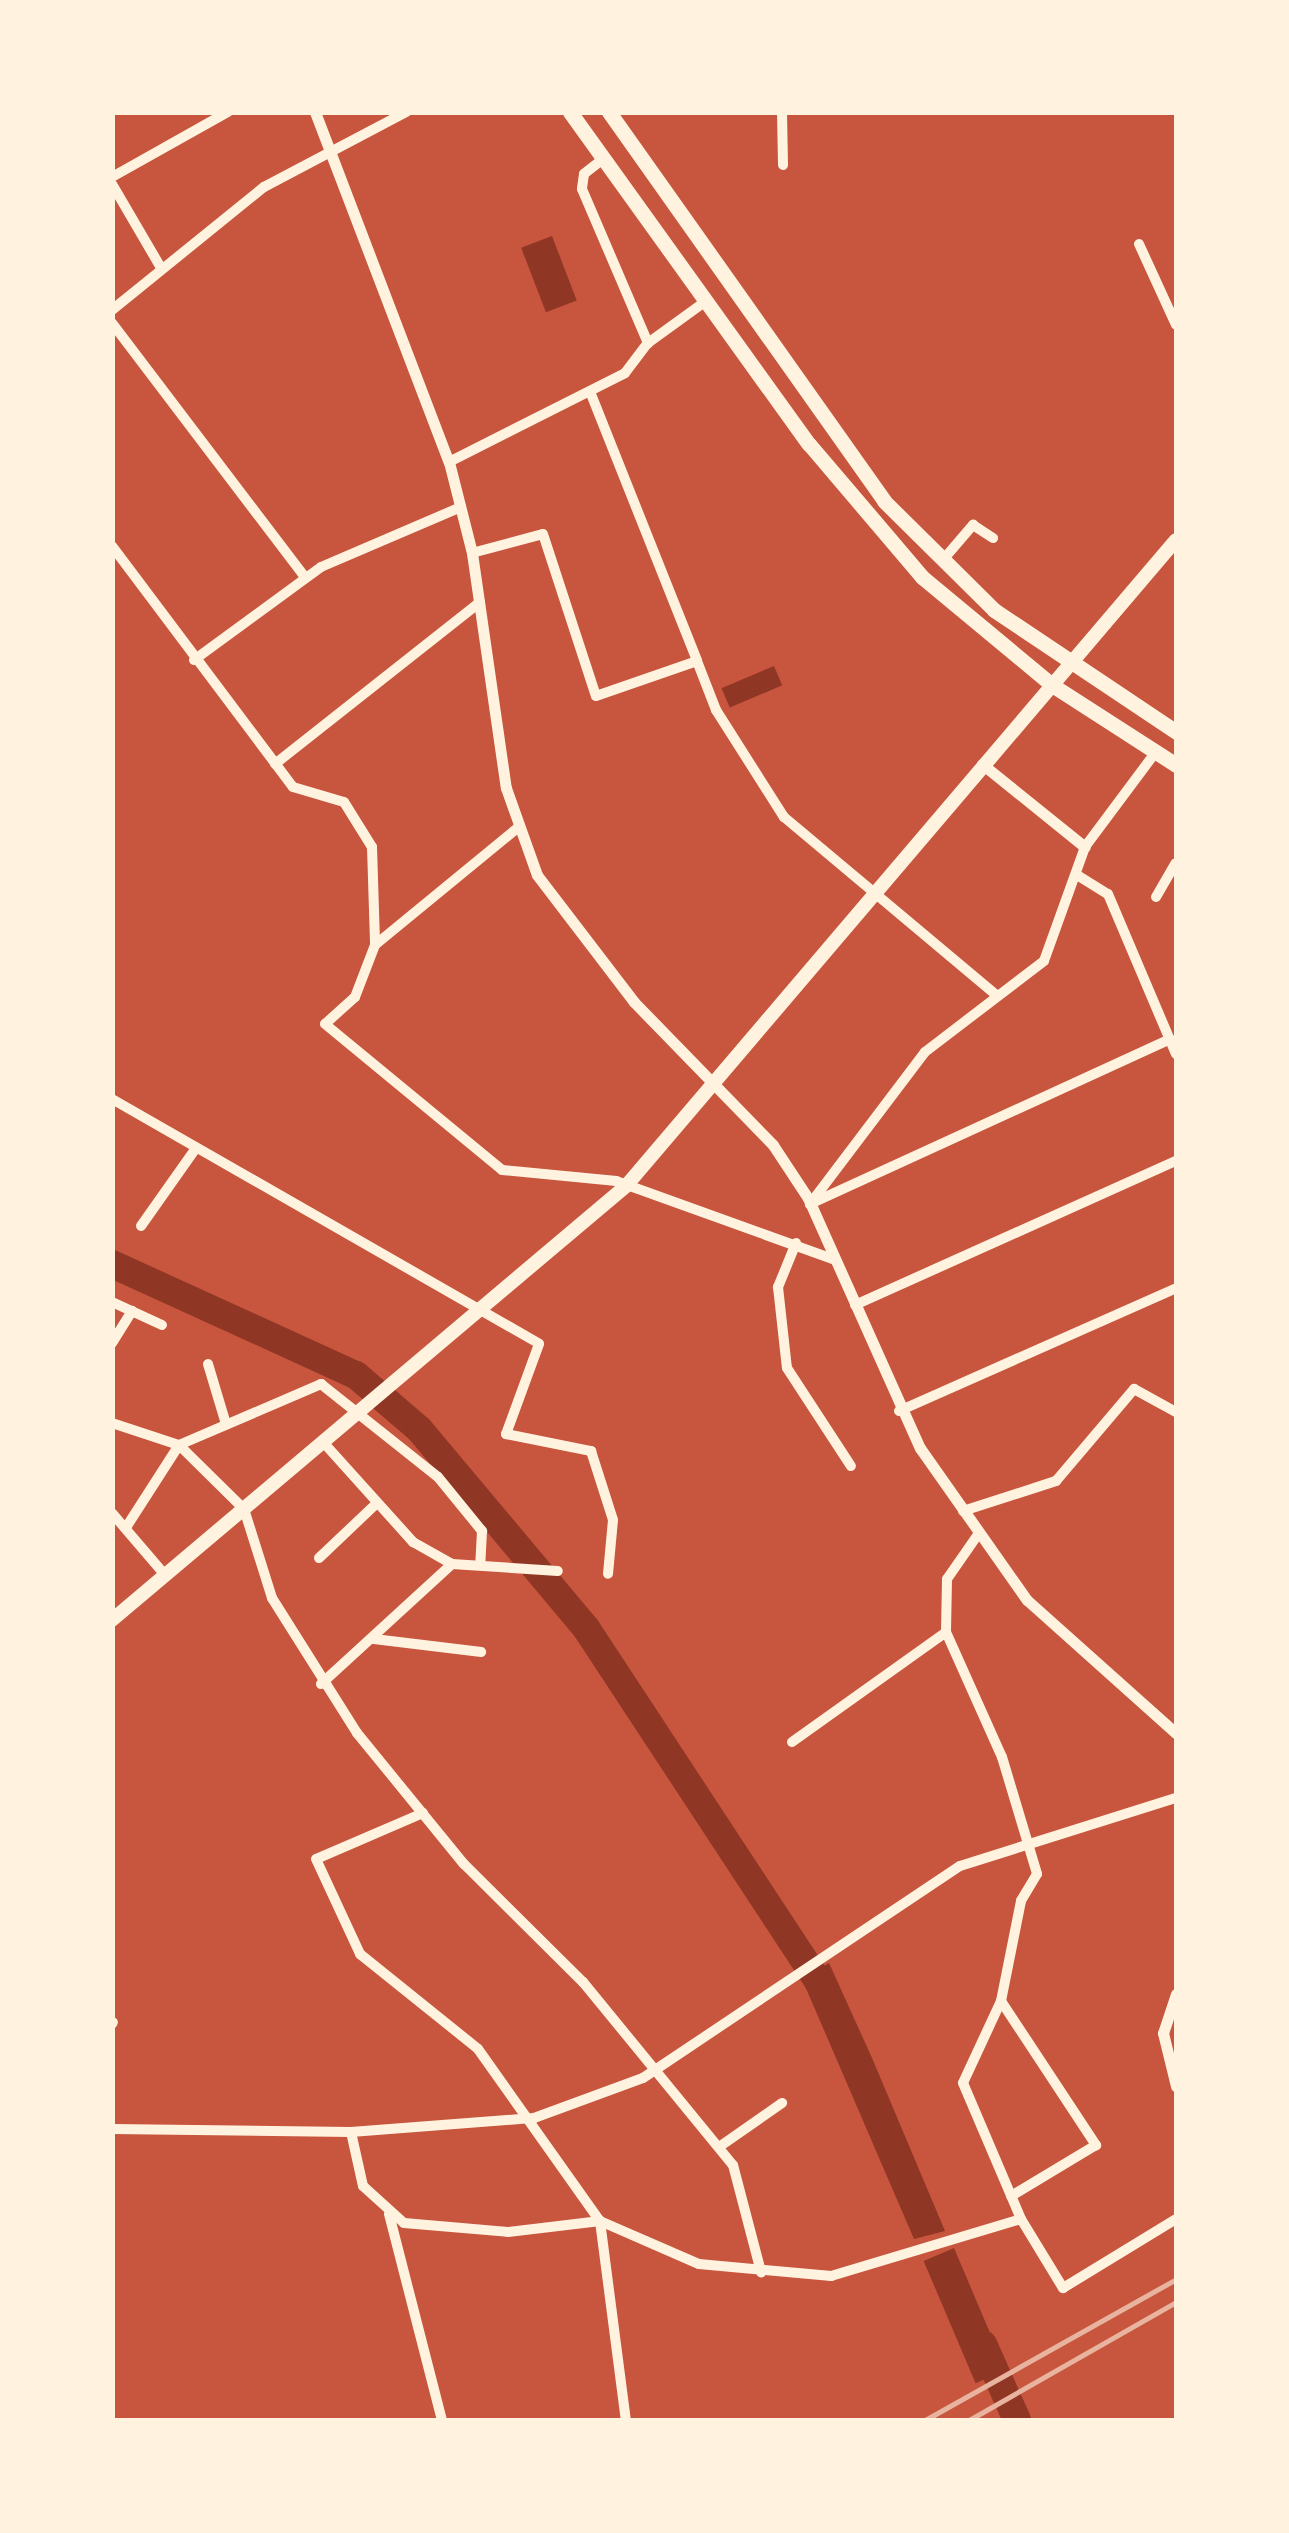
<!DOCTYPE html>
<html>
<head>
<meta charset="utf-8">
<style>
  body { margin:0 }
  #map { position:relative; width:1289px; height:2533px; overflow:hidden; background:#c8553d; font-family:Barlow,sans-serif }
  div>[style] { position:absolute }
  .water>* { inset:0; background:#8f3625; transform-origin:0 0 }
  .river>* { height:28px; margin:-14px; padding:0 14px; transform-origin:14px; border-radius:14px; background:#8f3625 }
  .minor>* { height:10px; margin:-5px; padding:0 5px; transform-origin:5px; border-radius:5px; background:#fff3e0 }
  .tertiary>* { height:11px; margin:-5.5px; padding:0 5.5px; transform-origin:5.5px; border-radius:5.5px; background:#fff3e0 }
  .secondary>* { height:14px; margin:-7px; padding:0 7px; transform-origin:7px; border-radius:7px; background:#fff3e0 }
  .primary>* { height:15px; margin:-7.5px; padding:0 7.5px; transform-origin:7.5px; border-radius:7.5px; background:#fff3e0 }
  .rail>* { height:5px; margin:-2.5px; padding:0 2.5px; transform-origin:2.5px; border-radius:2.5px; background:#e9b49f }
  span { translate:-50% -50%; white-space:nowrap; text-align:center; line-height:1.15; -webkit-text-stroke:10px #fff3e0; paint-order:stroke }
  .frame { position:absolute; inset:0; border:115px solid #fff3e0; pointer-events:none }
</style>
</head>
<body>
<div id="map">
  <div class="water">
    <i style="left:552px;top:236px;width:69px;height:33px;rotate:69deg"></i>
    <i style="left:774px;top:666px;width:21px;height:57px;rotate:67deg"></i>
    <i style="clip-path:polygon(829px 1963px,872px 2058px,945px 2231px,914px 2239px,802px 1979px)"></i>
    <i style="left:954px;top:2248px;width:133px;height:33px;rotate:67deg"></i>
  </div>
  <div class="river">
    <i style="left:112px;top:1264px;width:268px;rotate:24.5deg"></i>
    <i style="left:356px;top:1375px;width:83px;rotate:40.6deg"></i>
    <i style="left:419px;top:1429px;width:260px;rotate:50deg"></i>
    <i style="left:586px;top:1628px;width:439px;rotate:56.7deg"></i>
    <i style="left:983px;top:2344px;width:83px;rotate:65.9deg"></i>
  </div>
  <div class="minor">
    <i style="left:782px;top:112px;width:53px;rotate:88.9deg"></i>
    <i style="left:603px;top:159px;width:24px;rotate:142deg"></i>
    <i style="left:584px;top:174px;width:15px;rotate:98deg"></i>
    <i style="left:582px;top:189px;width:168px;rotate:66.8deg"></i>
    <i style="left:112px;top:177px;width:133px;rotate:-29.3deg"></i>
    <i style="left:112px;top:184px;width:97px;rotate:59.7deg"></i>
    <i style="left:1139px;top:244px;width:89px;rotate:65.4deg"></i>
    <i style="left:112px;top:310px;width:196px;rotate:-39deg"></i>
    <i style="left:264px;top:187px;width:161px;rotate:-27.8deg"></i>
    <i style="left:112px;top:323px;width:319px;rotate:52.8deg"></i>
    <i style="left:591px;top:394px;width:287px;rotate:68.3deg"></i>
    <i style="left:449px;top:462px;width:197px;rotate:-26.8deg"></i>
    <i style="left:625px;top:373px;width:38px;rotate:-53deg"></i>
    <i style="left:648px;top:343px;width:72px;rotate:-35.9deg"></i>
    <i style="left:112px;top:546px;width:301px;rotate:53.1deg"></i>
    <i style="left:293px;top:787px;width:53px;rotate:16.4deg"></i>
    <i style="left:344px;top:802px;width:53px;rotate:58.1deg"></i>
    <i style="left:372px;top:847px;width:98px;rotate:88.2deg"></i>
    <i style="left:375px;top:945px;width:56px;rotate:111deg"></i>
    <i style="left:355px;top:997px;width:40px;rotate:138deg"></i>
    <i style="left:325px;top:1024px;width:229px;rotate:39.5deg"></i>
    <i style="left:502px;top:1170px;width:115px;rotate:5.5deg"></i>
    <i style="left:616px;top:1181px;width:234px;rotate:19.8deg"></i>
    <i style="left:472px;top:553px;width:73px;rotate:-15deg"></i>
    <i style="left:543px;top:534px;width:170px;rotate:71.9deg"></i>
    <i style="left:596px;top:696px;width:107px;rotate:-19.1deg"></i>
    <i style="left:697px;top:661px;width:53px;rotate:68.8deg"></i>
    <i style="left:716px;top:710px;width:127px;rotate:57.6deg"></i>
    <i style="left:784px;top:817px;width:278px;rotate:40deg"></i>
    <i style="left:942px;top:561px;width:48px;rotate:-49.3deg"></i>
    <i style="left:973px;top:525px;width:24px;rotate:33deg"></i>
    <i style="left:194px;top:660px;width:157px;rotate:-36.2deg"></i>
    <i style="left:321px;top:567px;width:152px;rotate:-23.2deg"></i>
    <i style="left:1155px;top:753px;width:117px;rotate:126.7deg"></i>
    <i style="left:1085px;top:847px;width:121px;rotate:109.8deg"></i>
    <i style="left:1044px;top:961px;width:150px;rotate:142.6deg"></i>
    <i style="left:925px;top:1052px;width:191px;rotate:127.1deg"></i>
    <i style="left:810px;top:1204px;width:396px;rotate:-24.6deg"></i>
    <i style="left:275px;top:764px;width:261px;rotate:-38.3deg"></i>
    <i style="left:1077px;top:875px;width:36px;rotate:32deg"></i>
    <i style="left:1108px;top:894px;width:174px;rotate:67deg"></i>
    <i style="left:1156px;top:897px;width:39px;rotate:-60deg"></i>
    <i style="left:375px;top:945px;width:183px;rotate:-39.4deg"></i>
    <i style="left:112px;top:1099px;width:492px;rotate:29.8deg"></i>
    <i style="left:539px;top:1344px;width:96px;rotate:110.1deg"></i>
    <i style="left:506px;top:1434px;width:87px;rotate:11.3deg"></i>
    <i style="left:591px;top:1451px;width:72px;rotate:72.3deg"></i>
    <i style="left:613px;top:1520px;width:54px;rotate:95.3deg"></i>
    <i style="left:141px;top:1226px;width:95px;rotate:-54.8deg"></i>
    <i style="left:796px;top:1243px;width:48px;rotate:112.2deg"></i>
    <i style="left:778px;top:1287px;width:81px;rotate:83.7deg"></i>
    <i style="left:787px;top:1368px;width:117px;rotate:56.9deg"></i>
    <i style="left:112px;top:1302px;width:55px;rotate:24.7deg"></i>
    <i style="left:855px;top:1305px;width:352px;rotate:-24.2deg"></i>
    <i style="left:112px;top:1343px;width:38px;rotate:-58deg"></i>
    <i style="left:208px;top:1364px;width:63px;rotate:73.3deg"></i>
    <i style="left:899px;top:1411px;width:303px;rotate:-23.9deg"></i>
    <i style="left:112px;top:1423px;width:71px;rotate:18.2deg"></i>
    <i style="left:179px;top:1445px;width:91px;rotate:44.6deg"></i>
    <i style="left:244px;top:1509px;width:93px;rotate:72.5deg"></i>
    <i style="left:272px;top:1598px;width:160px;rotate:57.8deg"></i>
    <i style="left:357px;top:1733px;width:169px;rotate:50.8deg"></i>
    <i style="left:464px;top:1864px;width:168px;rotate:44.8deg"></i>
    <i style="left:583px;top:1982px;width:237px;rotate:50.7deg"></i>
    <i style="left:733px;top:2165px;width:111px;rotate:75.3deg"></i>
    <i style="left:323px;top:1442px;width:135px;rotate:48deg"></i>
    <i style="left:413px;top:1542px;width:45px;rotate:29.4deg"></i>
    <i style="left:452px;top:1564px;width:106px;rotate:3.8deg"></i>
    <i style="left:963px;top:1511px;width:98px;rotate:-17.9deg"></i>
    <i style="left:1056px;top:1481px;width:121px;rotate:-49.7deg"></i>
    <i style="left:1134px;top:1389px;width:48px;rotate:28.7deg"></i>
    <i style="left:112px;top:1513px;width:82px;rotate:49.5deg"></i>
    <i style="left:127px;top:1526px;width:96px;rotate:-57.3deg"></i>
    <i style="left:179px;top:1445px;width:155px;rotate:-23.2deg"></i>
    <i style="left:321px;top:1384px;width:149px;rotate:38.5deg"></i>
    <i style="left:438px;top:1477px;width:70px;rotate:50.8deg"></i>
    <i style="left:482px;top:1531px;width:33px;rotate:93deg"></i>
    <i style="left:979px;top:1533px;width:56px;rotate:124.8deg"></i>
    <i style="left:947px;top:1579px;width:53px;rotate:91.1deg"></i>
    <i style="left:946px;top:1632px;width:137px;rotate:65.9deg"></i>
    <i style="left:1002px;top:1757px;width:122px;rotate:73.3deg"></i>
    <i style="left:1037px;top:1874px;width:31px;rotate:121deg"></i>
    <i style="left:1021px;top:1901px;width:102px;rotate:101.3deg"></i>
    <i style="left:1001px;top:2001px;width:173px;rotate:56.6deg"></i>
    <i style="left:1096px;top:2145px;width:99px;rotate:149deg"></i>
    <i style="left:319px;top:1558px;width:79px;rotate:-43.5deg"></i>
    <i style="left:374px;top:1639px;width:108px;rotate:6.9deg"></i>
    <i style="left:321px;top:1684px;width:178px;rotate:-42.5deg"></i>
    <i style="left:792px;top:1742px;width:189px;rotate:-35.5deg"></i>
    <i style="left:423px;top:1813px;width:116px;rotate:156.7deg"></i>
    <i style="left:316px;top:1859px;width:105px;rotate:65.1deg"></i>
    <i style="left:360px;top:1954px;width:151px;rotate:38.8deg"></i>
    <i style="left:478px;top:2049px;width:211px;rotate:54.7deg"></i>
    <i style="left:600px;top:2221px;width:201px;rotate:82.6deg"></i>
    <i style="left:1001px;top:2001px;width:90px;rotate:114.9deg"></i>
    <i style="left:963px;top:2083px;width:148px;rotate:66.9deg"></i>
    <i style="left:1021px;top:2219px;width:81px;rotate:58.7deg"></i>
    <i style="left:1063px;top:2288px;width:132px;rotate:-31.4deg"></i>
    <i style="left:112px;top:2024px;width:2px;rotate:-63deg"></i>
    <i style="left:112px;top:2129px;width:239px;rotate:0.7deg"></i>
    <i style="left:351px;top:2132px;width:184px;rotate:-4.4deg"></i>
    <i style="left:534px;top:2118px;width:116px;rotate:-20.2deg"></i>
    <i style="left:643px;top:2078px;width:381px;rotate:-33.8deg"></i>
    <i style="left:960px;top:1866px;width:226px;rotate:-17.5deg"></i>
    <i style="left:351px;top:2132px;width:55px;rotate:77.5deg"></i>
    <i style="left:363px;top:2186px;width:55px;rotate:42.1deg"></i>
    <i style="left:404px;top:2223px;width:104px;rotate:4.9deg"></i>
    <i style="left:508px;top:2232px;width:93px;rotate:-6.8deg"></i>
    <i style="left:600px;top:2221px;width:108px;rotate:23.5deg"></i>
    <i style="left:699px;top:2264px;width:133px;rotate:5.2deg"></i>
    <i style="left:831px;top:2276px;width:198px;rotate:-16.7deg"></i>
    <i style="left:719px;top:2147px;width:77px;rotate:-34.9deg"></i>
    <i style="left:389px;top:2214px;width:213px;rotate:75.6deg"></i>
  </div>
  <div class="tertiary">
    <i style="left:315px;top:112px;width:375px;rotate:69.1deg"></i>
    <i style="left:449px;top:462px;width:94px;rotate:75.8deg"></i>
    <i style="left:472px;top:553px;width:237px;rotate:81.8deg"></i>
    <i style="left:506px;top:788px;width:92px;rotate:70.4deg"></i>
    <i style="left:537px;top:875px;width:160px;rotate:52.6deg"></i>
    <i style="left:634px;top:1002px;width:199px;rotate:45.8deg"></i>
    <i style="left:773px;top:1145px;width:64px;rotate:56.6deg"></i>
    <i style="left:808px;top:1198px;width:274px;rotate:65.9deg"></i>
    <i style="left:920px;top:1448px;width:186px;rotate:54.9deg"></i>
    <i style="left:1027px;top:1600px;width:200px;rotate:41.8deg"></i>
    <i style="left:982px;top:764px;width:132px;rotate:38.9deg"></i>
    <i style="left:1176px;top:1994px;width:41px;rotate:108.4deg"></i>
    <i style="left:1163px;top:2033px;width:55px;rotate:76.2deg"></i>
  </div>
  <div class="secondary">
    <i style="left:112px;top:1620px;width:673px;rotate:-40.18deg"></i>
    <i style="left:626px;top:1186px;width:848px;rotate:-49.59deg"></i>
  </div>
  <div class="primary">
    <i style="left:570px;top:112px;width:409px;rotate:54.3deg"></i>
    <i style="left:809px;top:444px;width:175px;rotate:49.6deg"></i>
    <i style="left:922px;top:577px;width:169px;rotate:39.7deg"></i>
    <i style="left:1052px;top:685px;width:148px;rotate:32.8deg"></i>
    <i style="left:609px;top:112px;width:476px;rotate:54.7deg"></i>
    <i style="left:884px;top:501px;width:155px;rotate:44.7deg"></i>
    <i style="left:994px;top:610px;width:219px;rotate:33.8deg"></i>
  </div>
  <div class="rail">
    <i style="left:925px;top:2420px;width:288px;rotate:-29.3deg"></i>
    <i style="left:969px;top:2420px;width:238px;rotate:-29.7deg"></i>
  </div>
  <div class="frame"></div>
</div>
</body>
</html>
